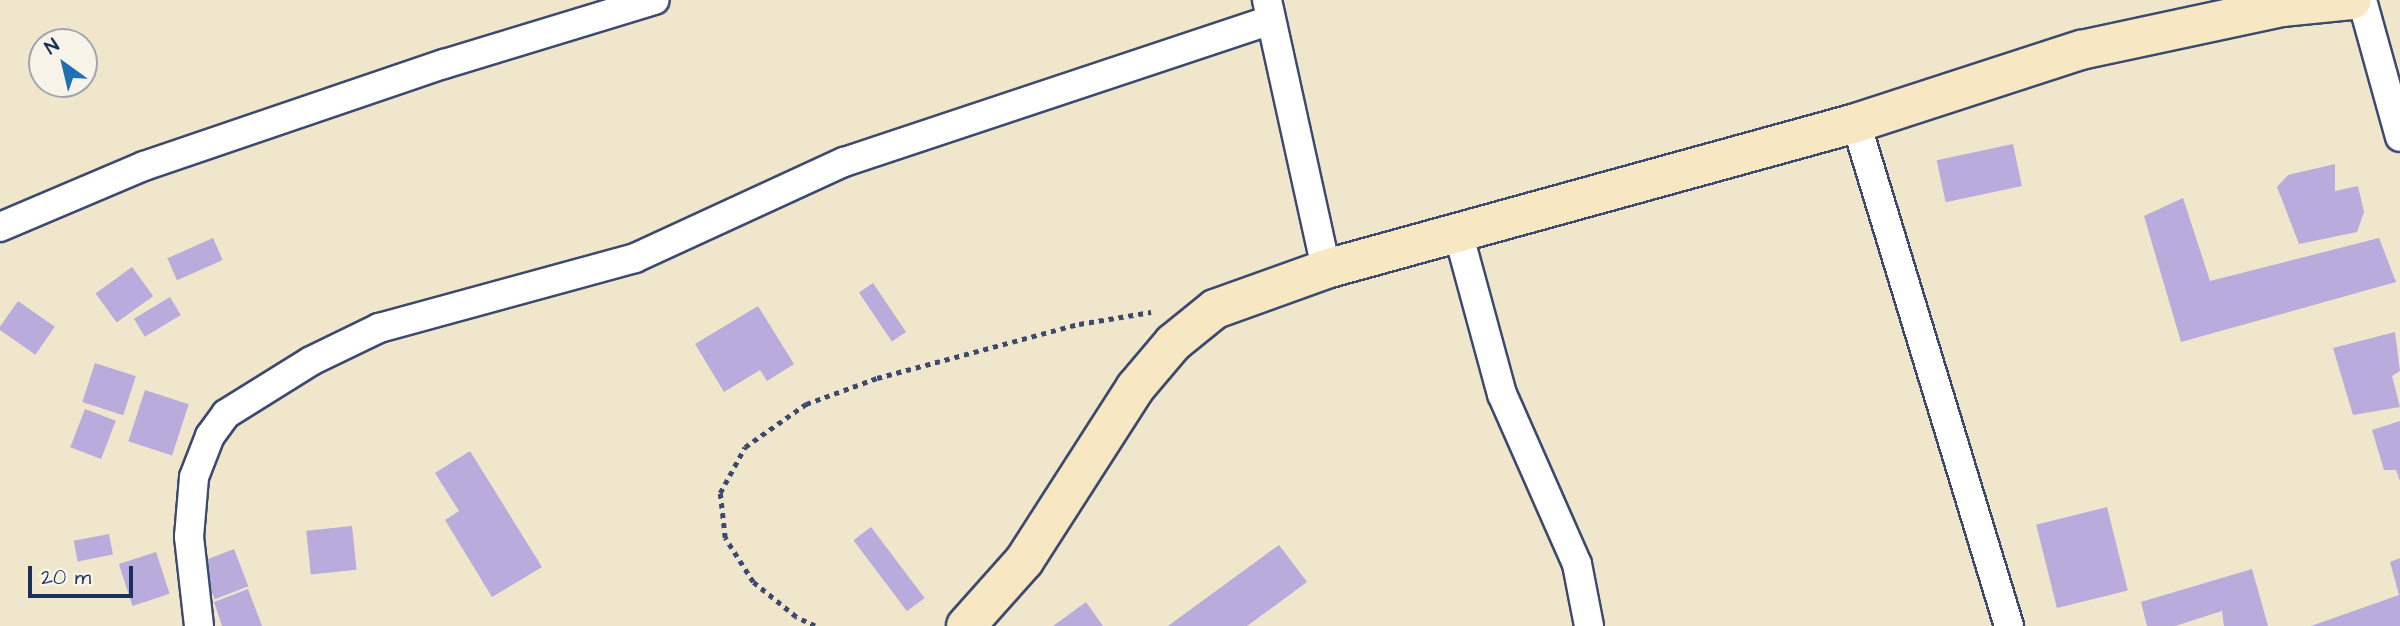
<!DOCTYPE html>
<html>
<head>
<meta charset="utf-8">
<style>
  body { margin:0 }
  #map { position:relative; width:2400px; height:626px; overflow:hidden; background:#f0e6cc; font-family:"Architects Daughter",sans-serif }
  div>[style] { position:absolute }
  .building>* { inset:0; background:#b9abdc; transform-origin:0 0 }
  .path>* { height:4.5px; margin-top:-2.25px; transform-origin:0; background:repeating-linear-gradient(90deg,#3b4a6e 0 5px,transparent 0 10px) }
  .roads { filter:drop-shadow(2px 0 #3b4a6e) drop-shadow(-2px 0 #3b4a6e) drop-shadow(0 2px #3b4a6e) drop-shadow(0 -2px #3b4a6e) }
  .street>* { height:28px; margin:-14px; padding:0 14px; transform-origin:14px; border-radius:14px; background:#fff }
  .secondary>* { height:38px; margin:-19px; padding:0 19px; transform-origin:19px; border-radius:19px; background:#f8e7c3 }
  span { translate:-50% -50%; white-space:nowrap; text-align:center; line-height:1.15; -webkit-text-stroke:6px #f7f3e8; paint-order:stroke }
  .north { position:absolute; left:28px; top:28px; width:70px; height:70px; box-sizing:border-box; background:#f7f3e8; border:2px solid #9fa5b1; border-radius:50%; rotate:326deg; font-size:19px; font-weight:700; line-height:28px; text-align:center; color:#1b2f5e }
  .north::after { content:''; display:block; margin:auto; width:24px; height:32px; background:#1f6fb2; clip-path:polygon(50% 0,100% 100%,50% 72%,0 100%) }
  .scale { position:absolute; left:28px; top:566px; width:105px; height:32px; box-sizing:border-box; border:4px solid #1b2f5e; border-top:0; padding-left:9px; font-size:21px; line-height:24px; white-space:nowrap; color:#1b2f5e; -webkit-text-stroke:5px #f7f3e8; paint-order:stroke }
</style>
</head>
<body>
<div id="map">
  <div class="building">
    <i style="left:2013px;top:144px;width:43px;height:78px;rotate:78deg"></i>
    <i style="clip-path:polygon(2335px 164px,2335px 191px,2358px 186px,2364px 212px,2357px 232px,2299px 244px,2277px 187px,2288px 175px)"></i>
    <i style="clip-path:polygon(2183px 198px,2210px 281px,2379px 238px,2396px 282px,2181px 342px,2144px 216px)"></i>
    <i style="left:213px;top:238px;width:24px;height:50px;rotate:66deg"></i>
    <i style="left:132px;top:267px;width:36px;height:45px;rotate:54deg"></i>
    <i style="left:873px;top:283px;width:59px;height:17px;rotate:56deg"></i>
    <i style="left:170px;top:297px;width:21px;height:42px;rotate:59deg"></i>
    <i style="left:18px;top:301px;width:45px;height:34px;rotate:35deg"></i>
    <i style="clip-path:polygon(758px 306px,794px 364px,767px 381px,760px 370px,724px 392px,695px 344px)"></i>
    <i style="clip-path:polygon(2395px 332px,2400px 371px,2392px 376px,2400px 407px,2353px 415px,2333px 348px)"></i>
    <i style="left:95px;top:363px;width:43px;height:41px;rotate:18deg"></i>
    <i style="left:145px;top:390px;width:46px;height:54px;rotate:18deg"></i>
    <i style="left:85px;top:409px;width:33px;height:41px;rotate:21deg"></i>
    <i style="clip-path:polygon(2400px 421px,2400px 481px,2396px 470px,2384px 470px,2372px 430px)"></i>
    <i style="clip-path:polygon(470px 451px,542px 567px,492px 597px,445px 520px,459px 511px,435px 473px)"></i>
    <i style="left:2107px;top:507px;width:86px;height:73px;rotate:76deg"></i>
    <i style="left:352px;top:526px;width:44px;height:46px;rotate:84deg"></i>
    <i style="left:871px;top:527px;width:89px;height:22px;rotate:53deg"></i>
    <i style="left:109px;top:534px;width:21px;height:36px;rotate:79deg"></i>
    <i style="clip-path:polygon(1279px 545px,1307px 582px,1247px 626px,1168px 626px)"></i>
    <i style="left:234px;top:549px;width:40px;height:36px;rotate:69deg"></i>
    <i style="left:156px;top:552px;width:44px;height:39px;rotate:72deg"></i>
    <i style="clip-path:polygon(2400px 558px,2400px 626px,2311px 626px,2399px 595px,2390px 562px)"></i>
    <i style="clip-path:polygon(2252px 569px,2268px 626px,2224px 626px,2222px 611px,2175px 626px,2147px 626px,2141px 602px)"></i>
    <i style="clip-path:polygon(248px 589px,262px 626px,222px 626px,214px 602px)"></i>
    <i style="clip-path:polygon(1086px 602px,1103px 626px,1053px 626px)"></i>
  </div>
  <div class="path">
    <i style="left:815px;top:626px;width:21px;rotate:-155deg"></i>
    <i style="left:796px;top:617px;width:55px;rotate:-140.9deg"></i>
    <i style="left:753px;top:582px;width:52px;rotate:-122.5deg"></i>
    <i style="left:725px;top:538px;width:45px;rotate:-96.3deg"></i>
    <i style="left:720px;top:493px;width:52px;rotate:-61.5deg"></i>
    <i style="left:745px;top:447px;width:75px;rotate:-35.2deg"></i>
    <i style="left:806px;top:404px;width:76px;rotate:-20.1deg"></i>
    <i style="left:877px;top:378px;width:209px;rotate:-15deg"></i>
    <i style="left:1079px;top:324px;width:73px;rotate:-9.5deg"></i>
  </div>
  <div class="roads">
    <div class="street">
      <i style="left:1267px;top:0;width:275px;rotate:77.6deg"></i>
      <i style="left:2362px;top:0;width:142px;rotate:74.5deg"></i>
      <i style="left:1856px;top:123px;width:526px;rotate:73.08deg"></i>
      <i style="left:0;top:227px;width:156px;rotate:-23deg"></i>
      <i style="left:144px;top:166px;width:317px;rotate:-18.8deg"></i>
      <i style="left:444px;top:64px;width:220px;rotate:-16.9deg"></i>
      <i style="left:1459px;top:236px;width:164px;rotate:74.8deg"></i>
      <i style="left:1502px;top:394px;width:186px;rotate:66.2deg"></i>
      <i style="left:1577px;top:564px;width:63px;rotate:79deg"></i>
      <i style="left:199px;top:626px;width:90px;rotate:-96.4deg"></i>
      <i style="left:189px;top:537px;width:60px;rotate:-85.2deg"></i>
      <i style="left:194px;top:477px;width:44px;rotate:-68.7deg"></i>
      <i style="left:210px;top:436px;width:27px;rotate:-54deg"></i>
      <i style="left:226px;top:414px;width:100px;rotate:-31.9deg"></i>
      <i style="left:311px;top:361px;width:76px;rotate:-25.9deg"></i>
      <i style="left:379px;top:328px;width:265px;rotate:-15.3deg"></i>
      <i style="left:635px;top:258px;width:230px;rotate:-24.7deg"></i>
      <i style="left:844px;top:162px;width:449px;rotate:-18.4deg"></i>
    </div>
    <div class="secondary">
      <i style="left:966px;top:626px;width:87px;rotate:-48.3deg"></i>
      <i style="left:1024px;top:561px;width:206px;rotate:-57.3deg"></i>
      <i style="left:1135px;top:388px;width:59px;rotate:-49.8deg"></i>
      <i style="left:1173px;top:343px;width:54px;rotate:-39deg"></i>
      <i style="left:1215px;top:309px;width:118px;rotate:-19.8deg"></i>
      <i style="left:1326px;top:269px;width:550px;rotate:-15.4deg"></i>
      <i style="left:1856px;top:123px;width:237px;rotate:-18deg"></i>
      <i style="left:2081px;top:50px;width:206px;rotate:-12.1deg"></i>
      <i style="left:2282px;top:7px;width:70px;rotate:-5.7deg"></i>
    </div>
  </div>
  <div class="north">N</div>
  <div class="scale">20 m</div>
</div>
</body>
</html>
